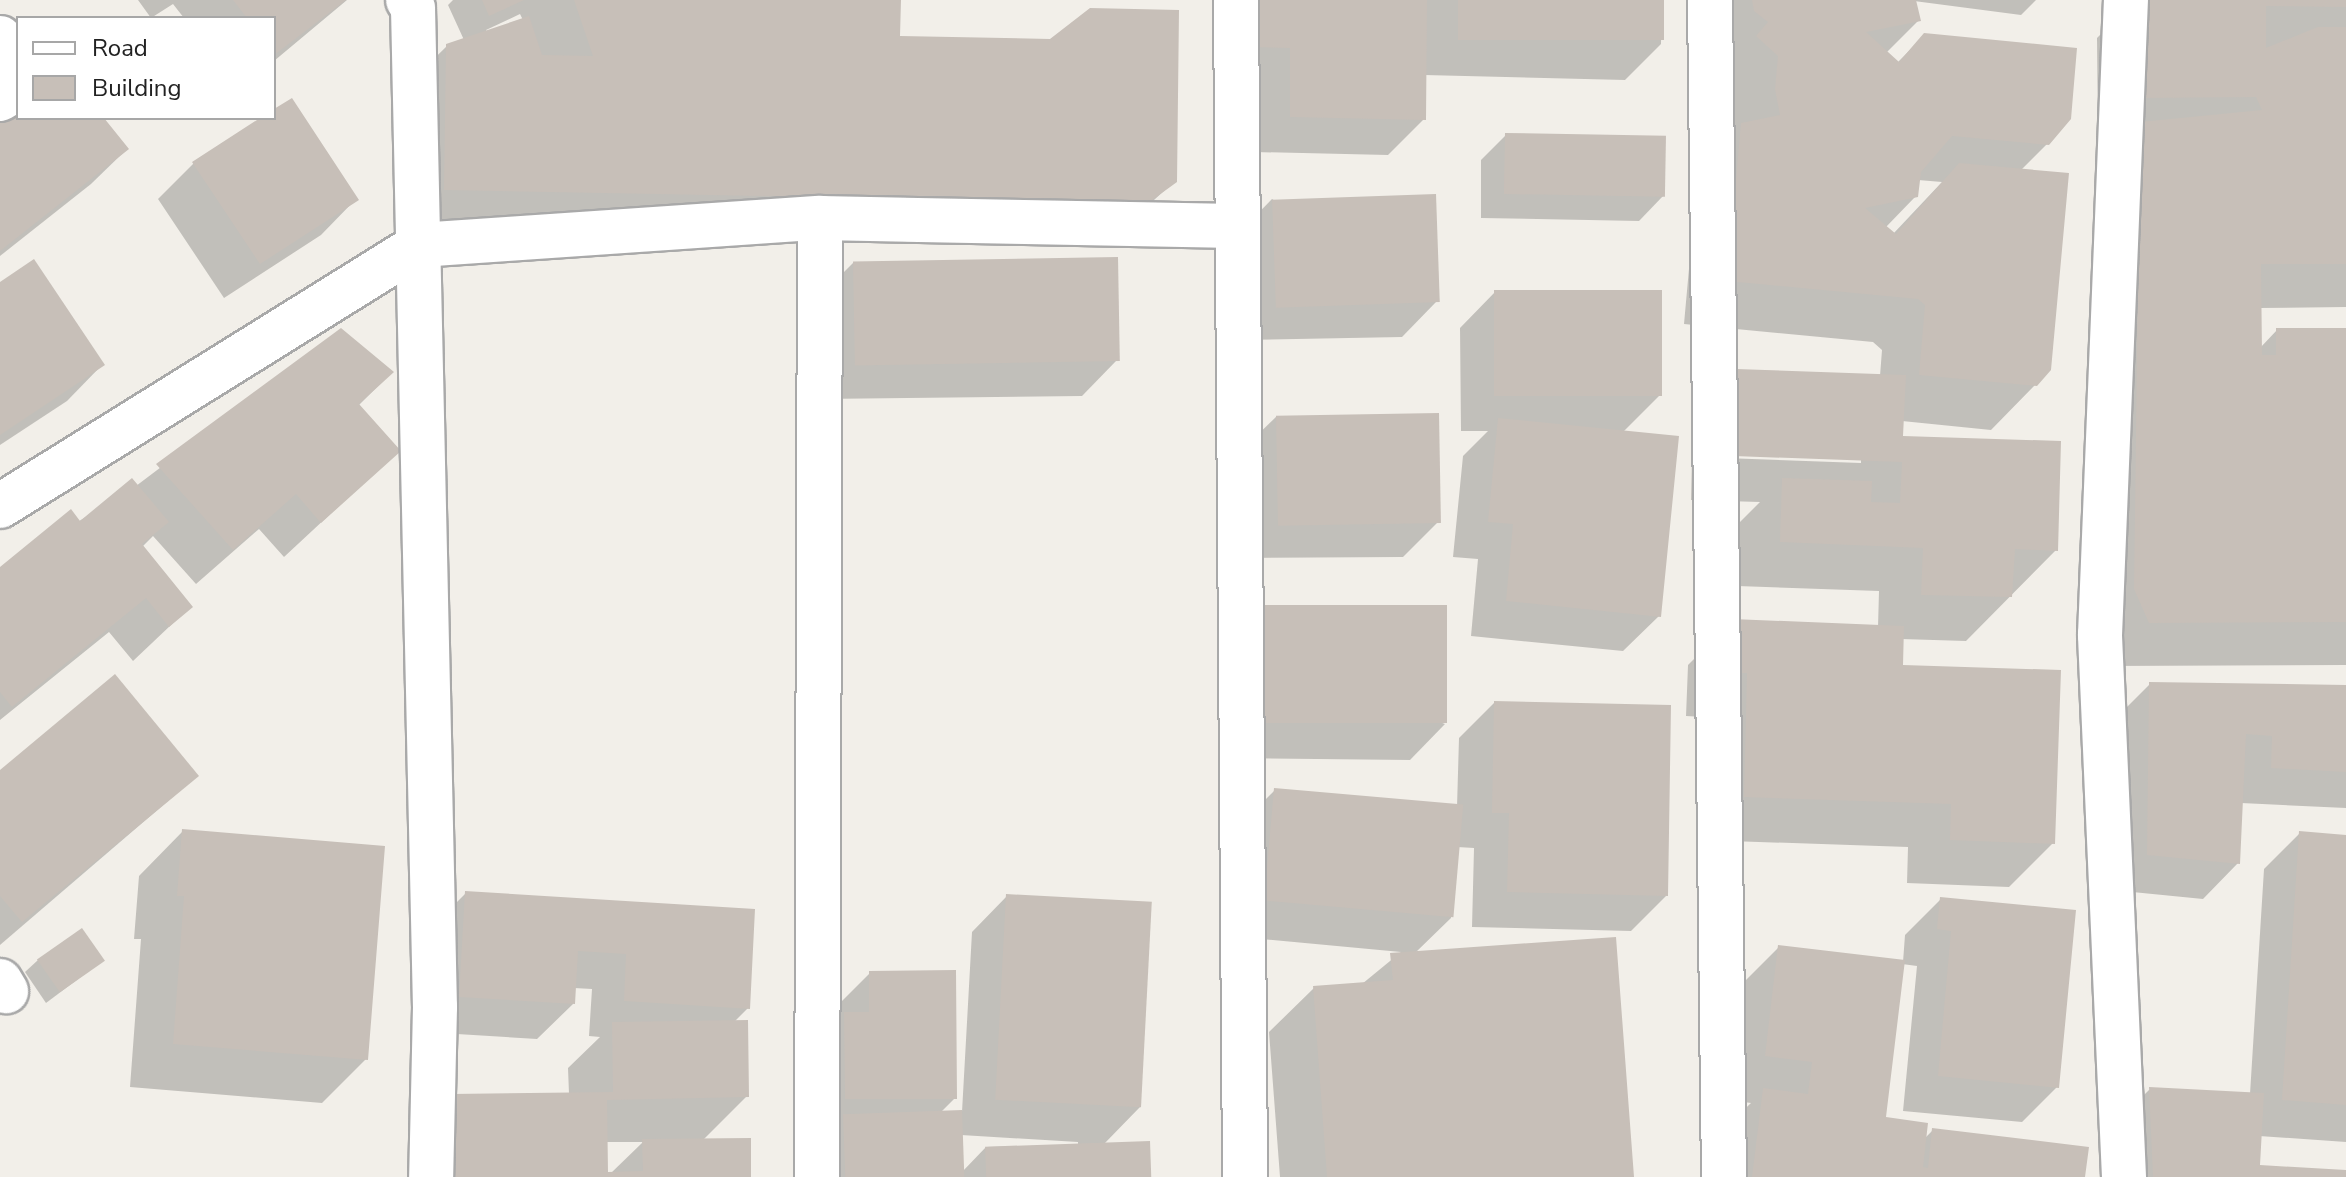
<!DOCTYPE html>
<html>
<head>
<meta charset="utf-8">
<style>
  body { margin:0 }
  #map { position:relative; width:2346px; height:1177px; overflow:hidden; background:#f2efe9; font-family:"Nunito Sans",sans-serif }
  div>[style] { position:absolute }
  .shadow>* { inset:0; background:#0003 }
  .building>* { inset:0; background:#c7bfb8; transform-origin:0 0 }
  .roads { filter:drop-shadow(2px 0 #a9a9a9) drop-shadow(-2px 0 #a9a9a9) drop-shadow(0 2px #a9a9a9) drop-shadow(0 -2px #a9a9a9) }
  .minor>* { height:44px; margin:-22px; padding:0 22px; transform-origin:22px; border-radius:22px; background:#fff }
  span { translate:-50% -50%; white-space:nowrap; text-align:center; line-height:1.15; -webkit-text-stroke:6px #fff; paint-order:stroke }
  .legend { position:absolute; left:16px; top:16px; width:260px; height:104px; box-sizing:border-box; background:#fff; border:2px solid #a7a7a7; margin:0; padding:10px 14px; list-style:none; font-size:24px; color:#222 }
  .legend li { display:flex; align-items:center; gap:16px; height:40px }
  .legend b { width:40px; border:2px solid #a7a7a7 }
</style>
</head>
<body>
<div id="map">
  <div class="shadow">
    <i style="clip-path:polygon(138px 0,347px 0,274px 61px,274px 18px,184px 18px,173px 4px,151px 18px)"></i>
    <i style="clip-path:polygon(evenodd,453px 0,899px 0,898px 38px,1175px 181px,1102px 247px,400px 234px,402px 90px,447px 46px,464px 40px,448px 5px,453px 0,520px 14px,523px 20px,487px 32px,486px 30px,520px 14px)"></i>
    <i style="clip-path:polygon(1221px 0,1662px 0,1661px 44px,1625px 80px,1424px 75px,1424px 119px,1388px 155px,1255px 152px)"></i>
    <i style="clip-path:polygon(evenodd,1707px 0,2036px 0,2021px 15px,1914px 1px,1918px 21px,1886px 53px,1897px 63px,1925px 35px,2047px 144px,2020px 171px,2035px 385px,1991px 430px,1902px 421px,1901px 438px,2056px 550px,1966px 641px,1901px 639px,1900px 666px,2053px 843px,2009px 887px,1907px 883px,1908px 847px,1701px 840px,1704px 717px,1686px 716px,1688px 665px,1732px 621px,1878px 627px,1879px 591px,1737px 586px,1738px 524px,1760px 502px,1691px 500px,1693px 415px,1880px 376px,1882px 350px,1873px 342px,1684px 324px,1698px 169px,1732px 135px,1735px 101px,1713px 82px,1707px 0,1918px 180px,1942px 182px,1893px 234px,1885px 228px,1916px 196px,1918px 180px,1707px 0,1724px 454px,1861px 459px,1861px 463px,1724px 458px,1724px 454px)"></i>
    <i style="clip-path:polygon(2135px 0,2346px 0,2346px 307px,2259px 308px,2260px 348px,2277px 330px,2346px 330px,2346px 665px,2105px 666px,2091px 634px,2096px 168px,2124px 141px,2098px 141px,2097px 38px)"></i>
    <i style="clip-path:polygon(274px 112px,356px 199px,321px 235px,224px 298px,158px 199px,194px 163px,264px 118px,274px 118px)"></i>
    <i style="clip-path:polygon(18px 118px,102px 118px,127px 149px,91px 184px,0 256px,0 122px)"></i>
    <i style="clip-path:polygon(1506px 135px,1664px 195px,1639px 221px,1481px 218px,1481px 160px)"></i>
    <i style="clip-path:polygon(1272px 199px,1437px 301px,1402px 337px,1240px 340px,1237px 235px)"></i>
    <i style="clip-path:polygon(854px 262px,1117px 360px,1082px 396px,820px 399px,819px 297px)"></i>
    <i style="clip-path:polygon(0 284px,102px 365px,67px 401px,0 445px)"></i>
    <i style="clip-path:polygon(1495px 292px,1660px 395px,1623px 432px,1659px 616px,1623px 651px,1471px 636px,1478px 559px,1453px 557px,1463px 456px,1488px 431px,1461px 431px,1460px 328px)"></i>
    <i style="clip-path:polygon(341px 331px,391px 373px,358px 406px,398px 451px,284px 557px,259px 529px,196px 584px,153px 536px,142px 547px,190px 607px,133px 661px,109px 632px,0 720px,0 570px,136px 486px)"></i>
    <i style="clip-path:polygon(1277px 416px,1438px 522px,1403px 557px,1242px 558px,1241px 451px)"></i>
    <i style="clip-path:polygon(1227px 643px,1445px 724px,1410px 760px,1227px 758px)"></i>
    <i style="clip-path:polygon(2150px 684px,2346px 687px,2346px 808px,2241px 803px,2238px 863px,2203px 899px,2112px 890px,2114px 720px)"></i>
    <i style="clip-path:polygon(1494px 703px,1666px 896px,1631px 931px,1472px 927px,1474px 848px,1457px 847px,1451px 918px,1415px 953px,1632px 1177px,1280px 1177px,1269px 1032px,1314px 988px,1362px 984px,1401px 952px,1230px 936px,1239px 826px,1275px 790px,1457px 807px,1459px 738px)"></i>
    <i style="clip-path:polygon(0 773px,197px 776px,0 945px)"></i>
    <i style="clip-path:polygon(183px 831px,366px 1059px,322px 1103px,130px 1087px,141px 939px,134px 939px,139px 876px)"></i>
    <i style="clip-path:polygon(2299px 834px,2346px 837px,2346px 1142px,2259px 1136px,2258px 1167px,2346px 1172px,2346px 1177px,2107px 1177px,2105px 1134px,2149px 1090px,2250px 1094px,2264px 869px)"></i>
    <i style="clip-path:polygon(evenodd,466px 893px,753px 911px,748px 1008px,734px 1022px,747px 1096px,703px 1140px,749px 1177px,409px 1177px,408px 1140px,452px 1096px,569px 1094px,568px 1068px,600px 1037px,589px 1036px,592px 989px,574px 988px,573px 1004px,537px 1039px,424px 1032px,430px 929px,466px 893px,605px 1142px,643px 1142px,610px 1174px,606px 1174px,605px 1142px)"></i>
    <i style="clip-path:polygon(evenodd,1007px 896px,1140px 1107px,1104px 1144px,1149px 1177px,820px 1177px,834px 1009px,870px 973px,955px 1098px,941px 1112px,962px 1112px,972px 932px,1007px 896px,961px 1135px,1078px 1142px,1078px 1145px,986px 1147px,962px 1172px,961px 1135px)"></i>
    <i style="clip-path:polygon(1941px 899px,2057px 1087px,2022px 1122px,1903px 1111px,1917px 966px,1902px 964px,1884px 1119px,1924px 1139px,1933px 1130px,2083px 1177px,1714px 1177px,1719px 1134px,1751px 1103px,1722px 1099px,1735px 991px,1779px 947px,1903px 962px,1905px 935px)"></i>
    <i style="clip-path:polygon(38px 960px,102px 961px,46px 1003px,25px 972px)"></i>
  </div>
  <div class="building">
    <i style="clip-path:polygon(233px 0,346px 0,274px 55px,274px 18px,247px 18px)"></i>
    <i style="clip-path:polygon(482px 0,524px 0,489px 16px)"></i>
    <i style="clip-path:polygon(574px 0,901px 0,900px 36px,1050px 39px,1090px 8px,1179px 10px,1177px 182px,1148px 203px,444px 190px,446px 44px,529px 16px,542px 55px,593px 56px)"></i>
    <i style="clip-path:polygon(1256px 0,1427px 0,1426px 120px,1290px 117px,1290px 48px,1255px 47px)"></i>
    <i style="left:1458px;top:0;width:206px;height:40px"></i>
    <i style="clip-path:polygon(1752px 0,1916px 0,1921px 21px,1866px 32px,1899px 62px,1924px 33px,2077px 48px,2071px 119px,2049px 145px,1952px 136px,1921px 172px,1918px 197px,1865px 208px,1896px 234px,1959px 163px,2069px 173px,2051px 370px,2037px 386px,1919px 375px,1925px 305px,1918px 299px,1727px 281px,1741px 123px,1780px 115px,1775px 89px,1778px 56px,1756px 36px,1768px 22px,1754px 11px)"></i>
    <i style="clip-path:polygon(2140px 0,2346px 0,2346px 7px,2266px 6px,2266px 48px,2318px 27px,2346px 27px,2346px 264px,2261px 264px,2262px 355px,2276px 355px,2276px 328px,2346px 328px,2346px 622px,2149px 623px,2134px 589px,2140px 122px,2262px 110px,2256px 97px,2141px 98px)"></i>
    <i style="clip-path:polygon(292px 98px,359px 200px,260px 264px,192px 162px,260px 118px,274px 118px,274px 109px)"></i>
    <i style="clip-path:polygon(18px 106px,18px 118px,104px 118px,129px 149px,0 251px,0 120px)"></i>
    <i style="left:1505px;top:133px;width:161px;height:61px;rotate:1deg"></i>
    <i style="left:1436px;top:194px;width:108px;height:164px;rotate:88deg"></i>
    <i style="left:1118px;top:257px;width:104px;height:265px;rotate:89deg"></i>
    <i style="clip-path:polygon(34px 259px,105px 365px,0 435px,0 282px)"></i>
    <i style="left:1494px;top:290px;width:168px;height:106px"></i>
    <i style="clip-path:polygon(341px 328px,394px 372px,359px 404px,401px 451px,321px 523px,296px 494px,233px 550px,156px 464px)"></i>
    <i style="clip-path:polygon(1736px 369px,1906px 375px,1903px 436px,2061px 441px,2058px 551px,2015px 549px,2012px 597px,1921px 595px,1923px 548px,1780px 542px,1782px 478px,1872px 481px,1871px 502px,1900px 503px,1902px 462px,1734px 456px)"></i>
    <i style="left:1439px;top:413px;width:110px;height:163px;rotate:89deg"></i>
    <i style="clip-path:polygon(1498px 418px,1679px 436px,1661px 617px,1506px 601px,1513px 524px,1488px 522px)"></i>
    <i style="clip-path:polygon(132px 478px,169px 522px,142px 544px,193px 607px,169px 627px,146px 598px,12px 707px,0 692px,0 567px,71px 509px,80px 521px)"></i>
    <i style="left:1262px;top:605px;width:185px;height:118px"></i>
    <i style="clip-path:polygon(1732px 619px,1904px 626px,1903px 665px,2061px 670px,2055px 844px,1950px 840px,1951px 804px,1744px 797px,1747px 673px,1730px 673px)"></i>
    <i style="clip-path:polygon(115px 674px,199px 776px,22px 922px,0 896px,0 770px)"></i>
    <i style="clip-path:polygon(2149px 682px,2346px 685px,2346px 772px,2271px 768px,2272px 736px,2246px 734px,2240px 864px,2147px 855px)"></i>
    <i style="clip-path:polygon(1494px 701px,1671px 705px,1668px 896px,1507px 892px,1509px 813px,1492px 813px)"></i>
    <i style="left:1274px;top:788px;width:190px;height:113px;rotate:5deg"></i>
    <i style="clip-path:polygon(182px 829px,385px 846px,368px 1060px,173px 1044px,184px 896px,177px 896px)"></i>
    <i style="clip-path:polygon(2299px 831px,2346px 835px,2346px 1105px,2282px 1100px)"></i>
    <i style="clip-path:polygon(465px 891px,755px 909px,750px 1009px,624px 1001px,626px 954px,578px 951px,575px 1004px,459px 997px)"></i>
    <i style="left:1006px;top:894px;width:146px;height:206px;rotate:3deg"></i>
    <i style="clip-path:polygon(1940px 897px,2076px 910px,2059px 1088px,1938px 1076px,1951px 931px,1937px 929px)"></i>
    <i style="left:82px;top:928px;width:40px;height:55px;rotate:55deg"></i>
    <i style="clip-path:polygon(1616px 937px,1634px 1177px,1327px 1177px,1313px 986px,1393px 980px,1390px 953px)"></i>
    <i style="clip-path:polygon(1778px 945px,1905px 960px,1886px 1117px,1928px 1123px,1923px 1167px,1928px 1168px,1932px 1128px,2089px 1147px,2085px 1177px,1752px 1177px,1763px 1088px,1808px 1094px,1812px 1062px,1765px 1056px)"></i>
    <i style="clip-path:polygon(956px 970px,957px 1099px,845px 1099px,844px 1012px,869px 1012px,869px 971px)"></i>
    <i style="clip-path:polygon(748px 1020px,749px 1097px,607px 1100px,608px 1172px,643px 1171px,642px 1139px,751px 1138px,751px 1177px,453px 1177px,451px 1094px,613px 1092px,612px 1022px)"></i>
    <i style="clip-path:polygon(2149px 1087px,2264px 1093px,2260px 1165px,2346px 1170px,2346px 1177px,2153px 1177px)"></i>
    <i style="left:962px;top:1110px;width:67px;height:119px;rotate:88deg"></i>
    <i style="left:1150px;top:1141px;width:36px;height:165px;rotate:88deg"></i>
  </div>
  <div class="roads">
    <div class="minor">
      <i style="left:408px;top:0;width:9px;rotate:58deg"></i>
      <i style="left:413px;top:8px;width:999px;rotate:88.74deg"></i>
      <i style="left:435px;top:1007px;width:170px;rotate:91.3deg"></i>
      <i style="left:1236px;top:0;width:1177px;rotate:89.56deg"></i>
      <i style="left:1710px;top:0;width:1177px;rotate:89.32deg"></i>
      <i style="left:0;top:38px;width:34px;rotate:58deg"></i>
      <i style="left:0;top:99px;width:21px;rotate:-31deg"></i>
      <i style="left:0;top:506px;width:494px;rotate:-31.9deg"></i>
      <i style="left:419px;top:245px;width:402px;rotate:-3.9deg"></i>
      <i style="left:820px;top:218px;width:416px;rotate:1.1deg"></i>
      <i style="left:0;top:981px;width:12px;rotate:59deg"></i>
      <i style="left:817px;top:1177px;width:959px;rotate:-89.82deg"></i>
      <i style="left:2124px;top:1177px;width:543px;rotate:-92.54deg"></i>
      <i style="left:2100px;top:635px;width:636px;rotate:-87.66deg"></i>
    </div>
  </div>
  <ul class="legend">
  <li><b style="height:10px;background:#fff"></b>Road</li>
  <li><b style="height:22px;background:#c7bfb8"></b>Building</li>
  </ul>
</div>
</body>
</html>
